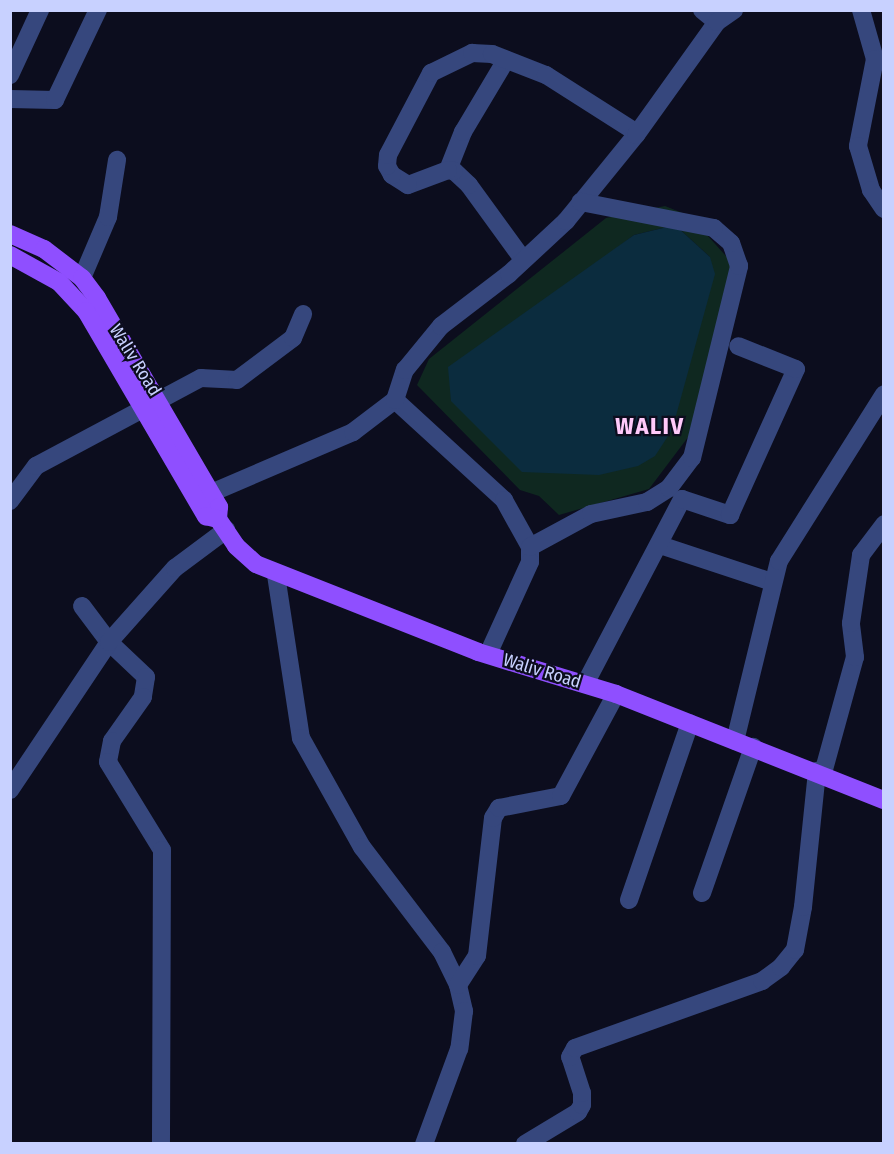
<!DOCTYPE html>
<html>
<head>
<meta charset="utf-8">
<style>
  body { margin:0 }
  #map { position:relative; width:894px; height:1154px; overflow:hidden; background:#0c0d1e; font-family:"Fira Sans Condensed",sans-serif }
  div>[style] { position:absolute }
  .green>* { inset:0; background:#0f2820 }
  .water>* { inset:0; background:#0b2c3e }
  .minor>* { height:18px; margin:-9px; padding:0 9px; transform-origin:9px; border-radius:9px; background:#36477d }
  .major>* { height:18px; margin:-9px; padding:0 9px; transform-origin:9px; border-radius:9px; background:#8f4fff }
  span { translate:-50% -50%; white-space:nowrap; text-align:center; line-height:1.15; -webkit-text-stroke:4.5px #0c0d1e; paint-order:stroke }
  .street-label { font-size:18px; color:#c8d1ff }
  .district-label { font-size:24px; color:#ffcafa; font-weight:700; letter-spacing:1.5px }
  .frame { position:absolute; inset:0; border:12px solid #c8d1ff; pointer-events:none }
</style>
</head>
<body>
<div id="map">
  <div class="green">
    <i style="clip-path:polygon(evenodd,665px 206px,690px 216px,734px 265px,695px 428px,649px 489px,559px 515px,539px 496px,520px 490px,417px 385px,429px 359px,606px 218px,665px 206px,675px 225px,710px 257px,556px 294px,634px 235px,675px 225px)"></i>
  </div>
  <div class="water">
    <i style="clip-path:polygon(675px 225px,710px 257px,715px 274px,672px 430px,655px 456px,638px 466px,599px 475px,522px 472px,451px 401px,448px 367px,634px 235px)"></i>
  </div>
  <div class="minor">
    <i style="left:702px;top:10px;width:19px;rotate:39deg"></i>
    <i style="left:861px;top:10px;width:51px;rotate:74.1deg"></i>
    <i style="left:875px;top:59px;width:89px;rotate:101.1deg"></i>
    <i style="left:858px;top:146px;width:46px;rotate:73.5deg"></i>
    <i style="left:871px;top:190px;width:23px;rotate:56deg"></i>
    <i style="left:10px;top:75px;width:72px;rotate:-65.2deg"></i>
    <i style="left:10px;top:99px;width:45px;rotate:1.3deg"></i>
    <i style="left:55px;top:100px;width:100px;rotate:-64.5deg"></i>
    <i style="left:448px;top:170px;width:41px;rotate:-68.5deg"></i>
    <i style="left:463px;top:132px;width:84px;rotate:-59.2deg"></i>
    <i style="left:522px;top:258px;width:90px;rotate:-126deg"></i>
    <i style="left:469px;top:185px;width:21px;rotate:-137deg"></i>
    <i style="left:454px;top:171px;width:6px;rotate:-171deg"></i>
    <i style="left:448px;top:170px;width:43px;rotate:159.4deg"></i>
    <i style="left:408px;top:185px;width:19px;rotate:-148deg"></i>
    <i style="left:392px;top:175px;width:10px;rotate:-119deg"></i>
    <i style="left:387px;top:166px;width:11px;rotate:-85deg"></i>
    <i style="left:388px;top:155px;width:93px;rotate:-62.3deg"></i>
    <i style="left:431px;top:73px;width:46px;rotate:-26deg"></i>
    <i style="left:472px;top:53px;width:20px;rotate:3deg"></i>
    <i style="left:492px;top:54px;width:58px;rotate:21.3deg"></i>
    <i style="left:546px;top:75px;width:108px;rotate:32.5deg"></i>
    <i style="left:82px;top:278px;width:66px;rotate:-66.9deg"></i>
    <i style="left:108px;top:217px;width:58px;rotate:-81deg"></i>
    <i style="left:395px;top:400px;width:148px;rotate:42.5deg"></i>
    <i style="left:504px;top:500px;width:54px;rotate:61deg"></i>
    <i style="left:530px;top:547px;width:15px;rotate:90deg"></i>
    <i style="left:530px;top:562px;width:101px;rotate:114.5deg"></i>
    <i style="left:197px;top:499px;width:170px;rotate:-23.2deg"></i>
    <i style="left:353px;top:432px;width:53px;rotate:-37.3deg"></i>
    <i style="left:395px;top:400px;width:32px;rotate:-72deg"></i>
    <i style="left:405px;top:370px;width:57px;rotate:-50.7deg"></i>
    <i style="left:441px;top:326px;width:86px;rotate:-37.4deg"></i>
    <i style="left:509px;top:274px;width:78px;rotate:-42.9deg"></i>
    <i style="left:566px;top:221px;width:111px;rotate:-50.9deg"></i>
    <i style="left:636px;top:135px;width:139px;rotate:-54.4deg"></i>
    <i style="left:717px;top:22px;width:21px;rotate:-35deg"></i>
    <i style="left:10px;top:501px;width:44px;rotate:-53.4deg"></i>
    <i style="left:36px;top:466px;width:187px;rotate:-28.1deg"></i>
    <i style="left:201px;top:378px;width:36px;rotate:3deg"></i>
    <i style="left:237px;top:380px;width:70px;rotate:-36.9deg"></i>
    <i style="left:293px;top:338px;width:26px;rotate:-67deg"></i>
    <i style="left:660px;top:545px;width:118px;rotate:18.3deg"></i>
    <i style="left:530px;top:547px;width:69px;rotate:-28.4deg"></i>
    <i style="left:591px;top:514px;width:57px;rotate:-12.1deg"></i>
    <i style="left:647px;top:502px;width:26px;rotate:-32deg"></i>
    <i style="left:669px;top:488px;width:38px;rotate:-53deg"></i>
    <i style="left:692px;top:458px;width:198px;rotate:-76.2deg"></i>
    <i style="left:739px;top:266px;width:24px;rotate:-109deg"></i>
    <i style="left:731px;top:243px;width:23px;rotate:-139deg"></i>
    <i style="left:714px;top:228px;width:136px;rotate:-168.9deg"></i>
    <i style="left:276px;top:575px;width:165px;rotate:81.3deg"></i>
    <i style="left:301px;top:738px;width:125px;rotate:60.8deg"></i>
    <i style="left:362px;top:847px;width:132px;rotate:52.7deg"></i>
    <i style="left:442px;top:952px;width:37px;rotate:64deg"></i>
    <i style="left:458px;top:985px;width:27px;rotate:77deg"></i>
    <i style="left:464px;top:1011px;width:38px;rotate:97deg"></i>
    <i style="left:459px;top:1049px;width:101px;rotate:110.2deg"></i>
    <i style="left:82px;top:606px;width:45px;rotate:53.1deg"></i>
    <i style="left:109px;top:642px;width:51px;rotate:43.4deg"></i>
    <i style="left:146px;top:677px;width:20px;rotate:99deg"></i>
    <i style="left:143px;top:697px;width:54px;rotate:125.2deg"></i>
    <i style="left:112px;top:741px;width:21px;rotate:101deg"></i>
    <i style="left:108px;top:762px;width:103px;rotate:58.5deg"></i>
    <i style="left:162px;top:850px;width:294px;rotate:90.2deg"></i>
    <i style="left:585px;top:684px;width:209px;rotate:-62.3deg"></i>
    <i style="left:682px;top:499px;width:51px;rotate:18.4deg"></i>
    <i style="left:730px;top:515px;width:160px;rotate:-65.7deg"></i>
    <i style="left:796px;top:369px;width:62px;rotate:-158.4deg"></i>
    <i style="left:735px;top:741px;width:185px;rotate:-76.3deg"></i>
    <i style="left:779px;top:561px;width:197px;rotate:-57.8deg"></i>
    <i style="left:823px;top:773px;width:120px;rotate:-74.6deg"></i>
    <i style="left:855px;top:657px;width:34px;rotate:-97deg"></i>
    <i style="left:851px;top:623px;width:69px;rotate:-81.6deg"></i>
    <i style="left:861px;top:555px;width:39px;rotate:-53deg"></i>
    <i style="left:10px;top:790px;width:178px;rotate:-56.2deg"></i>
    <i style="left:109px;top:642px;width:99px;rotate:-48.3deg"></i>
    <i style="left:175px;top:568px;width:64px;rotate:-36.7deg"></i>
    <i style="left:702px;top:893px;width:155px;rotate:-70.7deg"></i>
    <i style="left:629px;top:900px;width:187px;rotate:-71deg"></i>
    <i style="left:458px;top:985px;width:35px;rotate:-57deg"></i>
    <i style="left:477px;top:956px;width:139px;rotate:-83.4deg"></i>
    <i style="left:493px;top:818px;width:12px;rotate:-59deg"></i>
    <i style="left:499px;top:808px;width:63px;rotate:-11deg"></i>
    <i style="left:561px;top:796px;width:116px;rotate:-61.7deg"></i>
    <i style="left:525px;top:1144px;width:62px;rotate:-31.1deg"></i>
    <i style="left:578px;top:1112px;width:8px;rotate:-60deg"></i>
    <i style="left:582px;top:1105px;width:12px;rotate:-90deg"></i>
    <i style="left:582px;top:1093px;width:38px;rotate:-108deg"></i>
    <i style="left:570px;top:1057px;width:10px;rotate:-61deg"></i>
    <i style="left:575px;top:1048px;width:199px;rotate:-19.7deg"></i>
    <i style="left:762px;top:981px;width:24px;rotate:-36deg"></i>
    <i style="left:781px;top:967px;width:22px;rotate:-51deg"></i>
    <i style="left:795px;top:950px;width:44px;rotate:-79.5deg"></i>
    <i style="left:803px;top:907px;width:137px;rotate:-84.1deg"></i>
  </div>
  <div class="major">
    <i style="left:10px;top:234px;width:37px;rotate:24deg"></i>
    <i style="left:44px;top:249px;width:48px;rotate:37.3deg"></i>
    <i style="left:82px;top:278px;width:25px;rotate:53deg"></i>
    <i style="left:97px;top:298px;width:242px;rotate:59.7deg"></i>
    <i style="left:219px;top:507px;width:12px;rotate:95deg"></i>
    <i style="left:218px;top:519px;width:32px;rotate:56deg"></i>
    <i style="left:236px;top:546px;width:27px;rotate:42deg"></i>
    <i style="left:256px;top:564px;width:239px;rotate:21.6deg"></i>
    <i style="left:478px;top:652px;width:144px;rotate:16.9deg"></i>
    <i style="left:616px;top:694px;width:288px;rotate:21.6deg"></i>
    <i style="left:10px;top:255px;width:56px;rotate:28.9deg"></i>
    <i style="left:59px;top:282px;width:40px;rotate:47deg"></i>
    <i style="left:86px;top:311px;width:238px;rotate:59.7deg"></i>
    <i style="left:206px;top:516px;width:12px;rotate:14deg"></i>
  </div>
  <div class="street-label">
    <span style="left:135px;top:360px;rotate:58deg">Waliv Road</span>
    <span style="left:542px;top:671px;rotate:17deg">Waliv Road</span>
  </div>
  <div class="district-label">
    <span style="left:650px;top:427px">WALIV</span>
  </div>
  <div class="frame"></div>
</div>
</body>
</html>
